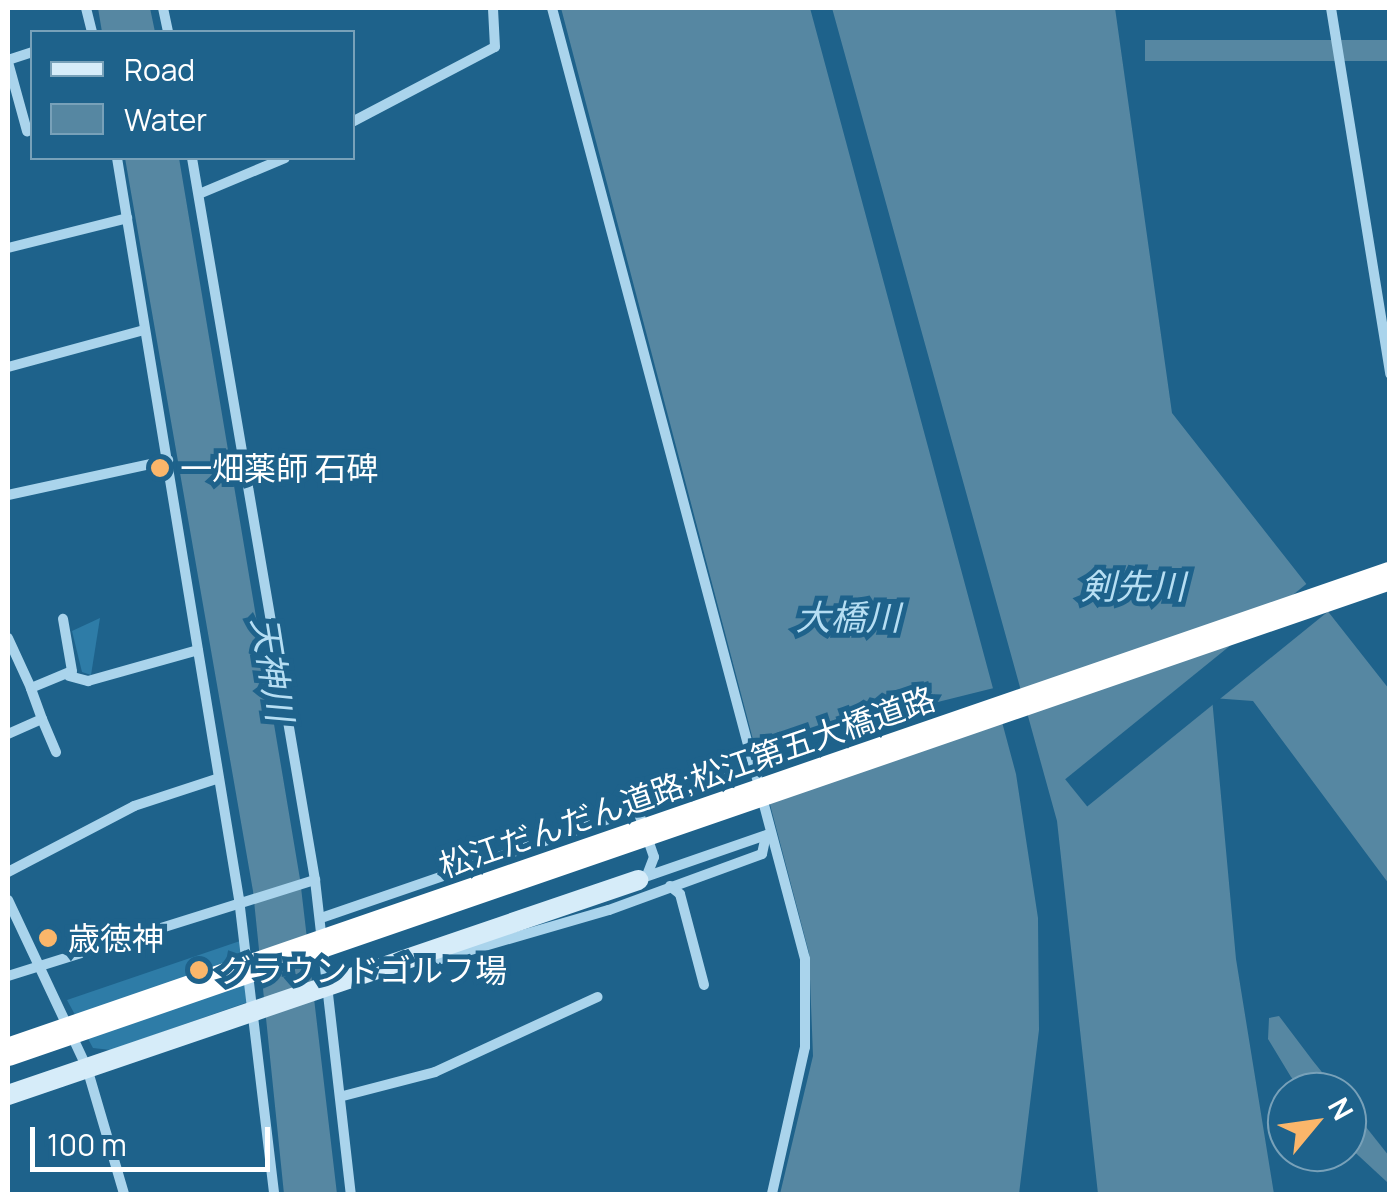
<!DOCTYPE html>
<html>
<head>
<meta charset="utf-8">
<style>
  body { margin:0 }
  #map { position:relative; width:1397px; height:1202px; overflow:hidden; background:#1e628b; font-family:Manrope,"Noto Sans JP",sans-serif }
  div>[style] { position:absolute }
  .green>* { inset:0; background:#2e7ca7 }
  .water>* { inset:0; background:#5687a2; transform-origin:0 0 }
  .pier>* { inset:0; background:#1e628b; transform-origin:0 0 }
  .street>* { height:10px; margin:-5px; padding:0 5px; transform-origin:5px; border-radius:5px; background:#aad4ec }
  .secondary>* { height:20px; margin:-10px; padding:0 10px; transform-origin:10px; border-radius:10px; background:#d6ecf9 }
  .highway-bridge>* { height:28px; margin:-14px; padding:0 14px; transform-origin:14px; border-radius:14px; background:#fff }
  .dots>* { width:28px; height:28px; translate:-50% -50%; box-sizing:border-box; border:5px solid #1e628b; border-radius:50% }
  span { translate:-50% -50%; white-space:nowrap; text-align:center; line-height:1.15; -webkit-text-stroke:10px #1e628b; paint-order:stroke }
  .poi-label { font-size:32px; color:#fff }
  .left { translate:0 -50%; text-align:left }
  .street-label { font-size:32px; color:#fff }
  .water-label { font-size:35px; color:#b6def3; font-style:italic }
  .frame { position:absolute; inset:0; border:10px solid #fff; pointer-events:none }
  .legend { position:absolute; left:30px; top:30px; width:325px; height:130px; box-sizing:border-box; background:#1e628b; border:2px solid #78a1b9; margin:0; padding:12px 18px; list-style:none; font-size:30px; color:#fff }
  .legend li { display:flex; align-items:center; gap:20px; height:50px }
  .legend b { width:50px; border:2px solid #78a1b9 }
  .north { position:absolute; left:1267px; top:1072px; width:100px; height:100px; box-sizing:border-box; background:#1e628b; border:2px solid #78a1b9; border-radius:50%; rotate:61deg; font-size:28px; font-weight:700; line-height:40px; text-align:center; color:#fff }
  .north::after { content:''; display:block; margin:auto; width:35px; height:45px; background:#fbb66a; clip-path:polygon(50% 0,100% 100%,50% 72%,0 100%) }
  .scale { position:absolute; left:30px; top:1127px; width:240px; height:45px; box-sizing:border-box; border:5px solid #fff; border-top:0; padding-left:12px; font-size:30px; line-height:35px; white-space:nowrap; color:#fff; -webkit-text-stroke:8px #1e628b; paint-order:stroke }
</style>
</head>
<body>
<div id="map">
  <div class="green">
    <i style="clip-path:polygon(100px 618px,91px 675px,82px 672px,72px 631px)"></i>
    <i style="clip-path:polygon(240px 941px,248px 1002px,111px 1050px,93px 1048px,67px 1000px)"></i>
  </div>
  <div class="water">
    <i style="clip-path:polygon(98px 8px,150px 8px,155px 32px,102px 32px)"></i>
    <i style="clip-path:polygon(561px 8px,810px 8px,1016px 774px,1038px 918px,1039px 1030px,1019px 1194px,780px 1194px,813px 1056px,809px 953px)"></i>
    <i style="clip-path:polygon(832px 8px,1115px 8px,1172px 413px,1389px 689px,1389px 884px,1253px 701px,1212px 698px,1236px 959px,1274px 1194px,1098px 1194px,1057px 821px)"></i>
    <i style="left:1389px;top:40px;width:21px;height:244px;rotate:90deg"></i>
    <i style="clip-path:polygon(125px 158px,179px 158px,300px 879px,337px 1194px,284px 1194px,253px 891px)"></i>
    <i style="clip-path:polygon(1279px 1016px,1313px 1061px,1338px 1092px,1305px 1092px,1291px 1077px,1268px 1039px,1269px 1018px)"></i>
    <i style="clip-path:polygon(1347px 1103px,1389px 1156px,1387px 1182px,1347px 1145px)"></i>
  </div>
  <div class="pier">
    <i style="left:1310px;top:581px;width:35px;height:315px;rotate:51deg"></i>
    <i style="left:998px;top:687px;width:32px;height:250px;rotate:76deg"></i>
  </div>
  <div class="street">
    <i style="left:86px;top:8px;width:25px;rotate:76deg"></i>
    <i style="left:163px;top:8px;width:25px;rotate:78deg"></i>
    <i style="left:552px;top:8px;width:984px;rotate:75.1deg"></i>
    <i style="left:805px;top:959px;width:88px;rotate:90deg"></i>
    <i style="left:805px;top:1047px;width:151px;rotate:102.7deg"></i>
    <i style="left:1331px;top:8px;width:371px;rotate:80.8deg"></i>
    <i style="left:8px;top:60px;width:25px;rotate:-18deg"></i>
    <i style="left:8px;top:62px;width:72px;rotate:74.6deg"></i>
    <i style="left:352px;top:122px;width:161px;rotate:-27.7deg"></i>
    <i style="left:495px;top:47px;width:39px;rotate:-93deg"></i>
    <i style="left:117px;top:158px;width:751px;rotate:80.65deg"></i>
    <i style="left:239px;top:899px;width:297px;rotate:83.2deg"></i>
    <i style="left:192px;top:158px;width:732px;rotate:80.33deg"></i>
    <i style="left:315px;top:880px;width:316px;rotate:83.5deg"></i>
    <i style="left:199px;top:194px;width:93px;rotate:-22.7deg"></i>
    <i style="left:8px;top:248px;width:123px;rotate:-14.1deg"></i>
    <i style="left:8px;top:367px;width:141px;rotate:-15.2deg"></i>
    <i style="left:8px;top:495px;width:164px;rotate:-12.3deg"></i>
    <i style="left:8px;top:638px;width:55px;rotate:65.3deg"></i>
    <i style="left:69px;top:676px;width:20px;rotate:15deg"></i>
    <i style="left:88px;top:681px;width:114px;rotate:-15.7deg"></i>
    <i style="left:42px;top:719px;width:36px;rotate:67deg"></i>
    <i style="left:8px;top:734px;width:37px;rotate:-24deg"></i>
    <i style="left:42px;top:719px;width:33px;rotate:-110deg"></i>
    <i style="left:31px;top:688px;width:44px;rotate:-22.5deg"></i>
    <i style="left:72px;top:671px;width:53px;rotate:-99.8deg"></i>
    <i style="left:637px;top:808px;width:52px;rotate:70.9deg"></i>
    <i style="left:654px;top:857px;width:19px;rotate:111deg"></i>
    <i style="left:8px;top:872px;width:142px;rotate:-27.6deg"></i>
    <i style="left:134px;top:806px;width:89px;rotate:-18.2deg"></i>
    <i style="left:645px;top:877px;width:131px;rotate:-19.1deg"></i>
    <i style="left:670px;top:886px;width:13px;rotate:39deg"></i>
    <i style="left:680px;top:894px;width:94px;rotate:75.2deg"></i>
    <i style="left:8px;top:900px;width:186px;rotate:64.8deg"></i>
    <i style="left:87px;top:1068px;width:131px;rotate:73.6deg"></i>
    <i style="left:321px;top:918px;width:460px;rotate:-19deg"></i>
    <i style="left:431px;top:950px;width:13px;rotate:45deg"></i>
    <i style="left:440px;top:959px;width:176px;rotate:-16.2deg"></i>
    <i style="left:609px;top:910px;width:163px;rotate:-20.1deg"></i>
    <i style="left:762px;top:854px;width:19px;rotate:-78deg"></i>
    <i style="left:8px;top:976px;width:322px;rotate:-17.4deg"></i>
    <i style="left:343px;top:1096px;width:95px;rotate:-14.6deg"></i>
    <i style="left:435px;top:1072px;width:179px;rotate:-24.8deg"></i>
  </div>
  <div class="secondary">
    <i style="left:8px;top:1095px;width:666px;rotate:-18.84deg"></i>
  </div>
  <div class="highway-bridge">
    <i style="left:8px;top:1052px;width:1462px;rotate:-19.01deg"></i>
  </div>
  <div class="dots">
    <i style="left:160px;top:468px;background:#fbb66a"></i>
    <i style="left:48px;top:938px;background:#fbb66a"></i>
    <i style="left:199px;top:970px;background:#fbb66a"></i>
  </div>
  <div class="poi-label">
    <span class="left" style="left:180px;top:468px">一畑薬師 石碑</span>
    <span class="left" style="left:68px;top:938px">歳徳神</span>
    <span class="left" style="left:219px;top:970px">グラウンドゴルフ場</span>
  </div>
  <div class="street-label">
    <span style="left:687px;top:782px;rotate:-19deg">松江だんだん道路;松江第五大橋道路</span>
  </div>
  <div class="water-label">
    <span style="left:1133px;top:586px">剣先川</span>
    <span style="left:848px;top:617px">大橋川</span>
    <span style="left:273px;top:669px;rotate:81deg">天神川</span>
  </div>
  <div class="frame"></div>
  <ul class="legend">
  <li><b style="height:12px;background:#d6ecf9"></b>Road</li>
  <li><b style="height:28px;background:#5687a2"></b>Water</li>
  </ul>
  <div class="north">N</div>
  <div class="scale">100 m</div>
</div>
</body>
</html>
